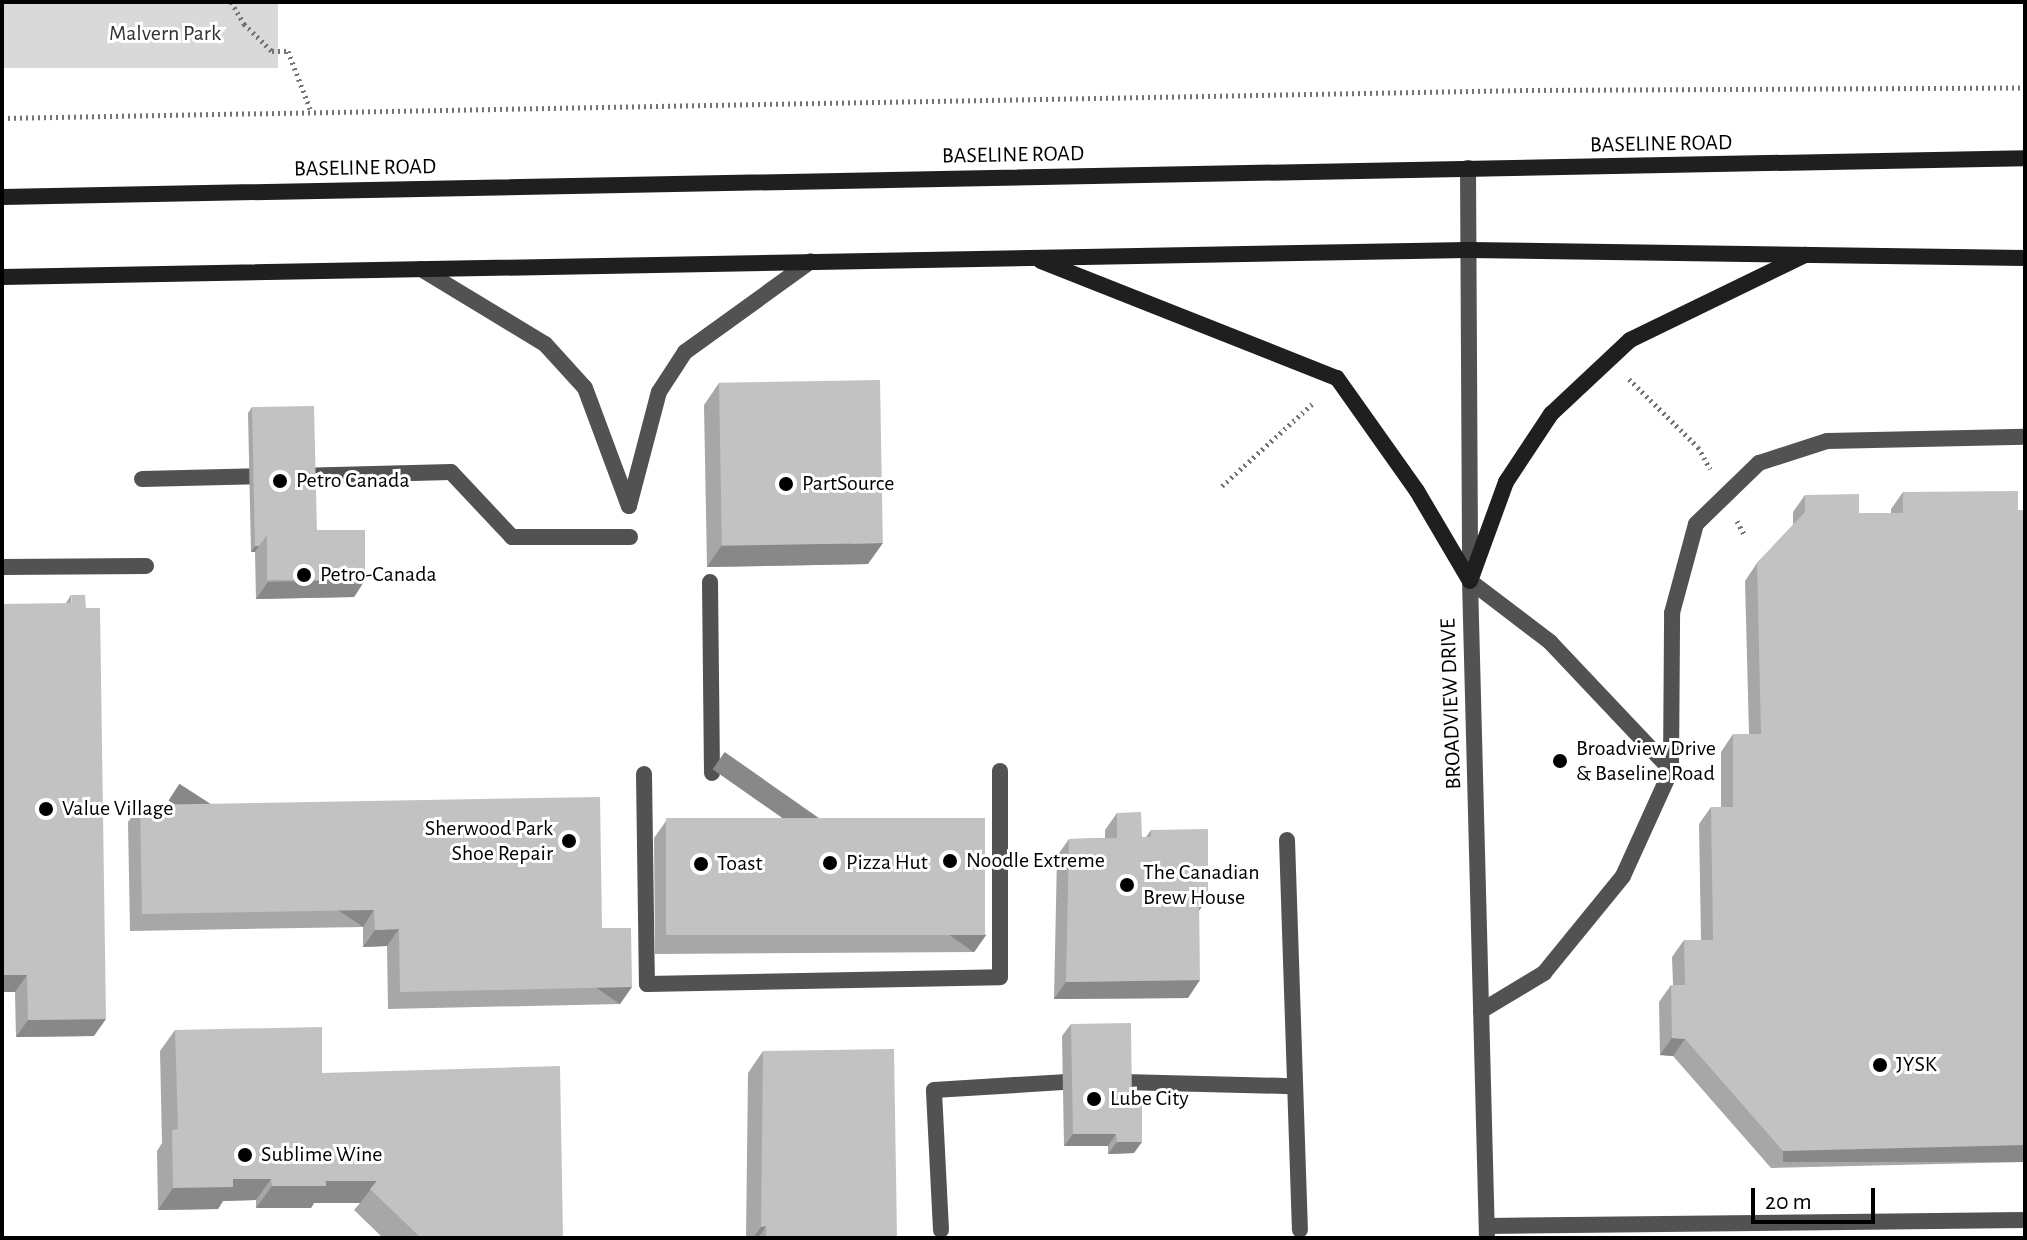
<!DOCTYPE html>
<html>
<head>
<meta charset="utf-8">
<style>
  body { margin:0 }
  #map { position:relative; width:2027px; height:1240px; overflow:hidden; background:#fff; font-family:"Alegreya Sans",sans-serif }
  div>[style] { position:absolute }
  .green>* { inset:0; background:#d9d9d9; transform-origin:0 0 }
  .path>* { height:5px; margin-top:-2.5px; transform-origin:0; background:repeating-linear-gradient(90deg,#747474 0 2px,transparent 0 6px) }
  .lane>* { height:16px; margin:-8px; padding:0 8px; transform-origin:8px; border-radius:8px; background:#525252 }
  .street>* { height:16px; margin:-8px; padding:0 8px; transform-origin:8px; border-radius:8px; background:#525252 }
  .secondary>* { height:16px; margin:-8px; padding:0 8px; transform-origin:8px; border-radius:8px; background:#1f1f1f }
  .wall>* { inset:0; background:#a7a7a7 }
  .shaded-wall>* { inset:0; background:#888; transform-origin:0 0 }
  .building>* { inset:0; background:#c2c2c2; transform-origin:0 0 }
  .dots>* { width:22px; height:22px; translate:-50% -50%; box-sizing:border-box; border:4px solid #fff; border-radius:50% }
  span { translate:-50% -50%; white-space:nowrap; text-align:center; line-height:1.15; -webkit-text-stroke:6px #fff; paint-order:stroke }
  .park-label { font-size:22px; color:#303030 }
  .street-label { font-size:22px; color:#000 }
  .poi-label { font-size:22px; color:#000 }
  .left { translate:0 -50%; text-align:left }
  .right { translate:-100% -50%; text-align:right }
  .frame { position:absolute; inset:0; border:4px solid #000; pointer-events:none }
  .scale { position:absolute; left:1751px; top:1188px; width:124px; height:36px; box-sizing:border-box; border:4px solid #000; border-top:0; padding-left:10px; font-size:24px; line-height:28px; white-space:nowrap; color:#000; -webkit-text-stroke:6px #fff; paint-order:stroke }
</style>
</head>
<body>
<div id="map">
  <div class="green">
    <i style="left:2px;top:2px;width:276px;height:66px"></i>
  </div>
  <div class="path">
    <i style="left:231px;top:2px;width:26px;rotate:59deg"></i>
    <i style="left:244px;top:24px;width:39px;rotate:44deg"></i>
    <i style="left:272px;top:51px;width:16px"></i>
    <i style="left:288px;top:51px;width:62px;rotate:69.2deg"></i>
    <i style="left:2px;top:118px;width:1530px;rotate:-1.05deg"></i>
    <i style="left:1532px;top:90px;width:493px;rotate:-0.3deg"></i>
    <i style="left:1629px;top:379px;width:97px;rotate:44.6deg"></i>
    <i style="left:1698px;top:447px;width:25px;rotate:61deg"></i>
    <i style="left:1222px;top:486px;width:122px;rotate:-42.3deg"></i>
    <i style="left:1737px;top:521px;width:15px;rotate:62deg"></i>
  </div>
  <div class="lane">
    <i style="left:421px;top:269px;width:145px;rotate:31.2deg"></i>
    <i style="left:545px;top:344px;width:59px;rotate:47.7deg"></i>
    <i style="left:585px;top:388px;width:126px;rotate:69.6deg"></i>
    <i style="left:629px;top:506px;width:118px;rotate:-75.3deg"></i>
    <i style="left:659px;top:392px;width:48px;rotate:-57deg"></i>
    <i style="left:685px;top:352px;width:155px;rotate:-35.8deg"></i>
    <i style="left:296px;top:476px;width:155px;rotate:-1.5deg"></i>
    <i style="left:451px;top:472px;width:89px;rotate:46.8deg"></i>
    <i style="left:512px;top:537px;width:118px"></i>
    <i style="left:142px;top:479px;width:127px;rotate:-1.4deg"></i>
    <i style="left:2px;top:567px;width:144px;rotate:-0.4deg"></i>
    <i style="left:1470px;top:581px;width:101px;rotate:37.3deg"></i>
    <i style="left:1550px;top:642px;width:176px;rotate:46.6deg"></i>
    <i style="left:710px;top:582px;width:191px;rotate:89.4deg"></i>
    <i style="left:644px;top:774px;width:210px;rotate:89.2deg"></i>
    <i style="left:647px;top:984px;width:353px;rotate:-1.1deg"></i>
    <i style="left:1000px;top:977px;width:206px;rotate:-90deg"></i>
    <i style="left:1287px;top:840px;width:390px;rotate:88.1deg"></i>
    <i style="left:1481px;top:1011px;width:74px;rotate:-31.1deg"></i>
    <i style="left:1544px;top:973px;width:125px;rotate:-50.8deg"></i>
    <i style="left:1623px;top:876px;width:116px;rotate:-65.6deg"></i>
    <i style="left:1671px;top:770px;width:157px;rotate:-89.6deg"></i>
    <i style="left:1672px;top:613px;width:92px;rotate:-74.9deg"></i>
    <i style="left:1696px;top:524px;width:88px;rotate:-44.1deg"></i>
    <i style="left:1759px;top:463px;width:71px;rotate:-17.9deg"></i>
    <i style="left:1827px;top:441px;width:198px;rotate:-1.2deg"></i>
    <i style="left:1123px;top:1082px;width:169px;rotate:1.4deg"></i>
    <i style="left:1487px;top:1226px;width:538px;rotate:-0.64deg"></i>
    <i style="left:941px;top:1230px;width:140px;rotate:-92.9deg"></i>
    <i style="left:934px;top:1090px;width:129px;rotate:-3.5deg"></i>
  </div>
  <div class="street">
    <i style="left:1468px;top:168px;width:413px;rotate:89.7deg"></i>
    <i style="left:1470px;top:581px;width:657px;rotate:88.52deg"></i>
  </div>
  <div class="secondary">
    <i style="left:2px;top:197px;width:2023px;rotate:-1.1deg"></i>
    <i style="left:1041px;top:261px;width:318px;rotate:21.6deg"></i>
    <i style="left:1337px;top:378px;width:138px;rotate:54.7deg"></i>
    <i style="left:1417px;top:491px;width:104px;rotate:59.5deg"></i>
    <i style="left:2px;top:277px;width:1466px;rotate:-1.06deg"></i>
    <i style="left:1468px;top:250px;width:557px;rotate:0.82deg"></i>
    <i style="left:1470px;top:581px;width:105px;rotate:-70deg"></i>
    <i style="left:1506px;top:482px;width:82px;rotate:-56.5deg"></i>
    <i style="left:1551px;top:414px;width:108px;rotate:-43.1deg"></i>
    <i style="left:1630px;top:340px;width:195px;rotate:-25.9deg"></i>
  </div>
  <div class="wall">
    <i style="clip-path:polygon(719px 383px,868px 564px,707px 567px,704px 405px)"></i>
    <i style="clip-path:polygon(252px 407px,317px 532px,365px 580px,354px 597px,256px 599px,255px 552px,251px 552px,248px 413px)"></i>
    <i style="clip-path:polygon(1903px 492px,2025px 1162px,1771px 1168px,1673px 1056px,1660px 1055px,1659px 1002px,1671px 985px,1673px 985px,1672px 957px,1684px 940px,1701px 940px,1699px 824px,1711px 807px,1721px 807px,1721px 752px,1733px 734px,1749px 734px,1745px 581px,1757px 563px,1793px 525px,1793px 512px,1805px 495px,1859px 513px,1891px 513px,1891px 509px)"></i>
    <i style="clip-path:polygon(71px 595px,94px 1036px,16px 1037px,15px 992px,66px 603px)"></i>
    <i style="clip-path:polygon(140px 805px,602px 928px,620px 1004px,388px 1009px,387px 946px,363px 947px,363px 927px,130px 931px,128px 822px)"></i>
    <i style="clip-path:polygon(1117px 813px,1142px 837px,1146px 837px,1151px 830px,1199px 912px,1188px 998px,1054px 999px,1057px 856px,1069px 839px,1105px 838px,1105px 830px)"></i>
    <i style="clip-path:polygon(666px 821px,986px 935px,974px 952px,655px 954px,654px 838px)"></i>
    <i style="clip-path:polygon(1071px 1024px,1134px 1153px,1108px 1154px,1108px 1146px,1064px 1146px,1062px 1036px)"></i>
    <i style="clip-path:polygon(175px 1030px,322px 1073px,563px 1238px,383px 1238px,354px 1210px,360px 1203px,314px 1203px,311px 1208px,256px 1208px,256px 1200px,223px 1201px,218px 1209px,158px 1210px,157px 1151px,162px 1143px,160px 1051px)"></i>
    <i style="clip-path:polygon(763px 1051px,897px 1238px,746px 1238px,748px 1073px)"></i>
  </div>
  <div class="shaded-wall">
    <i style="clip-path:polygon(883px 543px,868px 564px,707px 567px,722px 545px)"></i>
    <i style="clip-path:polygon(255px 546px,259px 546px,255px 552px,251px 552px)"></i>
    <i style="clip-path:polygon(365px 580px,354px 597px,256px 599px,268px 582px)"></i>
    <i style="clip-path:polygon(1199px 898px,1208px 898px,1196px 915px)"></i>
    <i style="left:374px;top:910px;width:20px;height:232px;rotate:123deg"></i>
    <i style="clip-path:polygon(399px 929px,387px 946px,363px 947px,375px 930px)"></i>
    <i style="left:986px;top:935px;width:21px;height:319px;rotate:125deg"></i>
    <i style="clip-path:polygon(2px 975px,27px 975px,15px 992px,2px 992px)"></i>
    <i style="clip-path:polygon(1200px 980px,1188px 998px,1054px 999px,1066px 982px)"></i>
    <i style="left:632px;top:987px;width:21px;height:232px;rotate:125deg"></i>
    <i style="clip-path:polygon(106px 1019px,94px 1036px,16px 1037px,28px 1020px)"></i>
    <i style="clip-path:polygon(1672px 1038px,1685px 1039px,1673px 1056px,1660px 1055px)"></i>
    <i style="clip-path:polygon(1073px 1134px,1116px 1134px,1108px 1146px,1064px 1146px)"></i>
    <i style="clip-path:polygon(1117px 1142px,1142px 1142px,1134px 1153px,1108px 1154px)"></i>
    <i style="left:2025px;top:1145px;width:17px;height:242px;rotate:90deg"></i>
    <i style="clip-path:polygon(233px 1179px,271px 1179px,256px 1200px,223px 1201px,218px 1209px,158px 1210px,173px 1188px)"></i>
    <i style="clip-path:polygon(326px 1181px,377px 1181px,360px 1203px,314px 1203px,311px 1208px,256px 1208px,272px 1186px)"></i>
    <i style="clip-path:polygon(766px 1226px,758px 1238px,753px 1238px,761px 1227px)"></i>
  </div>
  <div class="building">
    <i style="left:880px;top:380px;width:163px;height:161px;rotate:89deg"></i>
    <i style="clip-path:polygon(314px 406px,317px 532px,267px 535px,259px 546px,255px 546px,252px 407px)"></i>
    <i style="clip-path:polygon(2018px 491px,2018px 510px,2025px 510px,2025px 1145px,1783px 1151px,1685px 1039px,1672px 1038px,1671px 985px,1685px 985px,1684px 940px,1713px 940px,1711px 807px,1733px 807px,1733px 734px,1761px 734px,1757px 563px,1805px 512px,1805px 495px,1859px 494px,1859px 513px,1903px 513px,1903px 492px)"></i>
    <i style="left:365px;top:530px;width:50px;height:98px;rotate:90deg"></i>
    <i style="clip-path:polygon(71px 595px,85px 595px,86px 608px,100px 608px,106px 1019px,28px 1020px,27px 975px,2px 975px,2px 604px,72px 603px)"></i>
    <i style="clip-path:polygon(600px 797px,602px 928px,631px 928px,632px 987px,400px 992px,399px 929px,375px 930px,374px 910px,142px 914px,140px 805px)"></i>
    <i style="clip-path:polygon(1141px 812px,1142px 837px,1151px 837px,1151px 830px,1208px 829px,1208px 898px,1199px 898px,1200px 980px,1066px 982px,1069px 839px,1117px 838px,1117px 813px)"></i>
    <i style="left:985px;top:818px;width:117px;height:319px;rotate:90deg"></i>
    <i style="clip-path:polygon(1131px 1023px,1132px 1104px,1142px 1104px,1142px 1142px,1117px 1142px,1116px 1134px,1073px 1134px,1071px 1024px)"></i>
    <i style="clip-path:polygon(322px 1027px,322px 1073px,560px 1066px,563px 1238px,421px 1238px,370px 1189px,377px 1181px,326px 1181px,326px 1186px,272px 1186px,271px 1179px,233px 1179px,233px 1187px,173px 1188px,172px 1130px,178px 1129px,175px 1030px)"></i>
    <i style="clip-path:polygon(894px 1049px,897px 1238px,766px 1238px,766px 1226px,761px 1227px,763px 1051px)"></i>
  </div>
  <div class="dots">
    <i style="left:280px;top:481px;background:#000"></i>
    <i style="left:786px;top:484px;background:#000"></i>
    <i style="left:304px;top:575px;background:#000"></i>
    <i style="left:1560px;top:761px;background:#000"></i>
    <i style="left:46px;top:809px;background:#000"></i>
    <i style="left:569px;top:841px;background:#000"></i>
    <i style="left:950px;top:861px;background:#000"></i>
    <i style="left:830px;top:863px;background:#000"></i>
    <i style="left:701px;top:864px;background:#000"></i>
    <i style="left:1127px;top:885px;background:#000"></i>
    <i style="left:1880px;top:1065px;background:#000"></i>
    <i style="left:1094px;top:1099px;background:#000"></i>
    <i style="left:245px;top:1155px;background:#000"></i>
  </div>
  <div class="park-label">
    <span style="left:165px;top:34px">Malvern Park</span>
  </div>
  <div class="street-label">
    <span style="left:1661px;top:144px;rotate:-1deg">BASELINE ROAD</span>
    <span style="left:1013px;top:155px;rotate:-1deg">BASELINE ROAD</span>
    <span style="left:365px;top:168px;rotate:-1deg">BASELINE ROAD</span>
    <span style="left:1451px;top:704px;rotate:-92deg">BROADVIEW DRIVE</span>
  </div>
  <div class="poi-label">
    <span class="left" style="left:296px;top:481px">Petro Canada</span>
    <span class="left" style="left:802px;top:484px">PartSource</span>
    <span class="left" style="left:320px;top:575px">Petro-Canada</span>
    <span class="left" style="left:1576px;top:761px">Broadview Drive<br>&amp; Baseline Road</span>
    <span class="left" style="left:62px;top:809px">Value Village</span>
    <span class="right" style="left:553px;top:841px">Sherwood Park<br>Shoe Repair</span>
    <span class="left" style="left:966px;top:861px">Noodle Extreme</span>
    <span class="left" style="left:846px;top:863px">Pizza Hut</span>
    <span class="left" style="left:717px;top:864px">Toast</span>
    <span class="left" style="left:1143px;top:885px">The Canadian<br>Brew House</span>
    <span class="left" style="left:1896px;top:1065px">JYSK</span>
    <span class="left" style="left:1110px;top:1099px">Lube City</span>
    <span class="left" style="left:261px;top:1155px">Sublime Wine</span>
  </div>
  <div class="frame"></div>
  <div class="scale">20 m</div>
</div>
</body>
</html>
